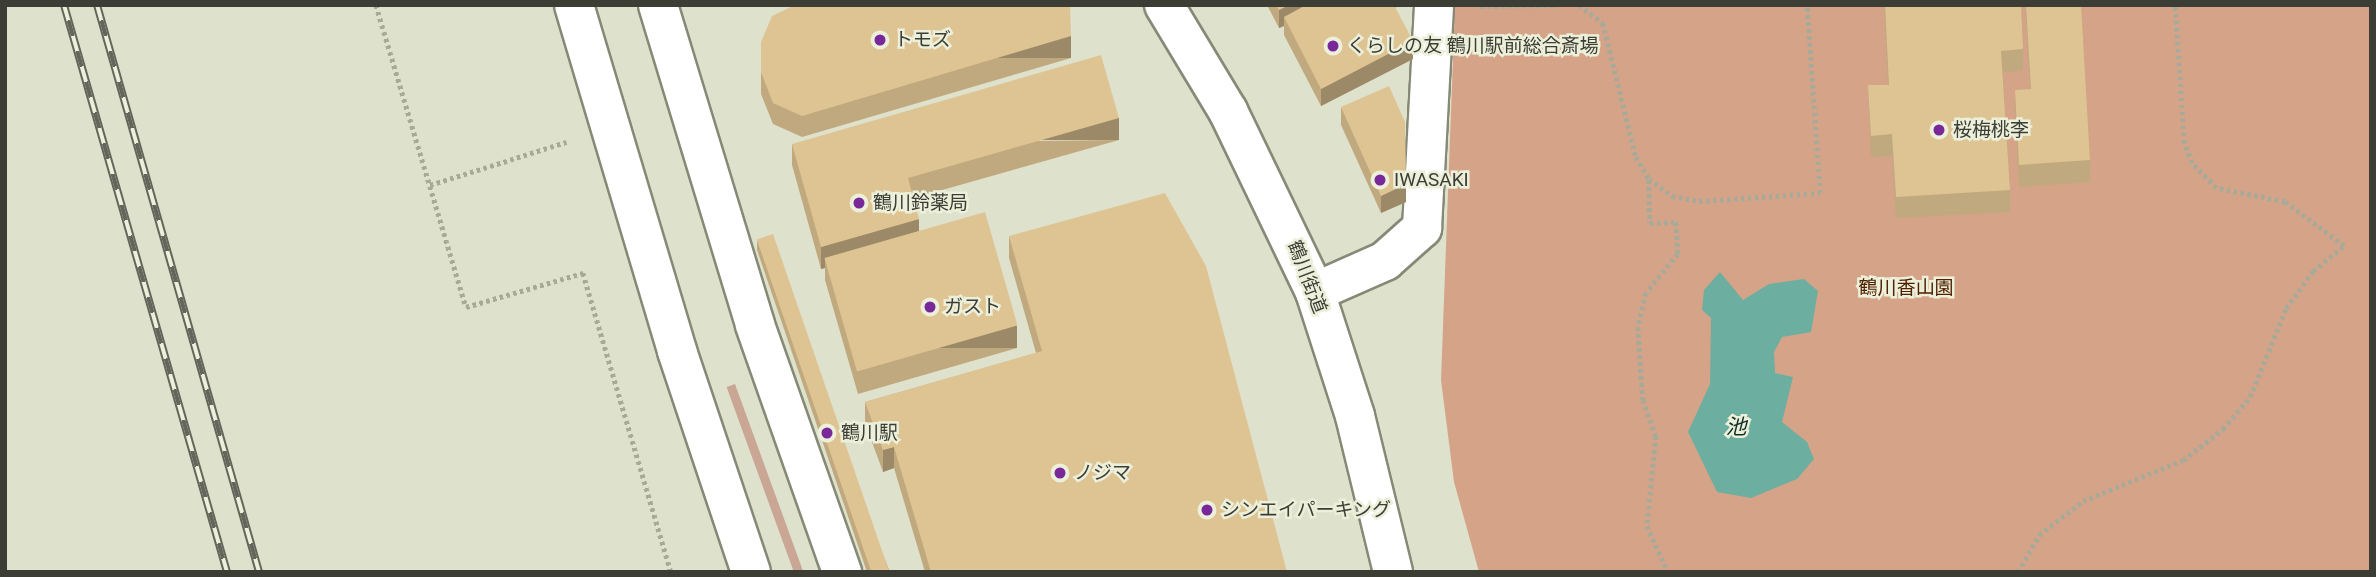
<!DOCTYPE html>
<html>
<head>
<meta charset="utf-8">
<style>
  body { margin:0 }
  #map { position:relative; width:2376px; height:577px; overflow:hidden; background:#dee2cd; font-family:Roboto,"Noto Sans JP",sans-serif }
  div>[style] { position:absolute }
  .green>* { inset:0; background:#caa794; transform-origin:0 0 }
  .forest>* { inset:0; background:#d5a387 }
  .water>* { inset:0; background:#6cae9f }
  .path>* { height:4.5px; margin-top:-2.25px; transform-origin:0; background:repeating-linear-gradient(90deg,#a7aa99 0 3.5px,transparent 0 7px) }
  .roads { filter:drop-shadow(2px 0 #868976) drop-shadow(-2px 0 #868976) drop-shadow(0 2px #868976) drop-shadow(0 -2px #868976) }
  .street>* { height:38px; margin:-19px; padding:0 19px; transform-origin:19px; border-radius:19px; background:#fff }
  .secondary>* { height:38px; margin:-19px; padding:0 19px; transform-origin:19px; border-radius:19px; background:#fff }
  .primary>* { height:38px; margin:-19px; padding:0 19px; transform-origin:19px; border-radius:19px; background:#fff }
  .rail>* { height:8px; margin-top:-4px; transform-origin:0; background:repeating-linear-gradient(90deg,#ecefda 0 16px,#64665b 0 32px); box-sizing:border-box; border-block:2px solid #64665b }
  .wall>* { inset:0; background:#c0a97e }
  .shaded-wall>* { inset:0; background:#9c8967; transform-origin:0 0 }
  .building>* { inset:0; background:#dfc493; transform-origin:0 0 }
  .dots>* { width:19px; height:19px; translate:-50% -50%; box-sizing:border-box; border:4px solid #ecefda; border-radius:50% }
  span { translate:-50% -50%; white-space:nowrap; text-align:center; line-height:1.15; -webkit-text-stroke:5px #ecefda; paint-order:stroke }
  .poi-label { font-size:19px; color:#3c3d35 }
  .left { translate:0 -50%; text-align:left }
  .street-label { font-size:19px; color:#3c3d35 }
  .park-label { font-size:19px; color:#502101 }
  .water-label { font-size:21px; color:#0f302a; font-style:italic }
  .frame { position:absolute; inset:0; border:7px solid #3c3d35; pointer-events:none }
</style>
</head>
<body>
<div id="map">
  <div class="green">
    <i style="left:735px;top:384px;width:200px;height:9px;rotate:70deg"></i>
  </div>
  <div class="forest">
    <i style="clip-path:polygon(1455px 5px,2371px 5px,2371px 572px,1479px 572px,1454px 482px,1441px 380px)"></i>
  </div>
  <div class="water">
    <i style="clip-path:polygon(1720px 272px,1743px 300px,1769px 284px,1804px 279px,1818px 291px,1811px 332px,1782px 337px,1774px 352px,1775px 373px,1793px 377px,1782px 422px,1807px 442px,1814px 459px,1797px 479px,1751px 498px,1717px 492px,1688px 432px,1710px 384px,1711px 318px,1702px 310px,1704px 290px)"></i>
  </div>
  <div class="path">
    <i style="left:376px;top:5px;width:315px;rotate:73.4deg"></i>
    <i style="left:466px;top:307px;width:122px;rotate:-16.2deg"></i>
    <i style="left:583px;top:273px;width:312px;rotate:73.6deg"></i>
    <i style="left:1579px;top:5px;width:30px;rotate:37deg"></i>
    <i style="left:1603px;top:23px;width:138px;rotate:76.2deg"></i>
    <i style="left:1636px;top:157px;width:26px;rotate:59deg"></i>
    <i style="left:1649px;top:179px;width:29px;rotate:36deg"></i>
    <i style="left:1672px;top:196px;width:27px;rotate:10deg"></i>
    <i style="left:1699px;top:201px;width:121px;rotate:-3.8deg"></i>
    <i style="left:1820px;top:193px;width:188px;rotate:-94deg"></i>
    <i style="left:1480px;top:6px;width:78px;rotate:-0.7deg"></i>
    <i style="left:1649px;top:180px;width:43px;rotate:88.7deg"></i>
    <i style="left:1650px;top:223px;width:26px;rotate:-2deg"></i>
    <i style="left:1676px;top:222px;width:32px;rotate:86deg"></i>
    <i style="left:1678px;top:254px;width:50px;rotate:129.4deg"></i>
    <i style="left:1646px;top:293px;width:35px;rotate:103deg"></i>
    <i style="left:1638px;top:327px;width:73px;rotate:86.1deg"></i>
    <i style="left:1643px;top:400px;width:38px;rotate:70deg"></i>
    <i style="left:1656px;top:436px;width:90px;rotate:95.7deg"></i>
    <i style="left:1647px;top:526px;width:51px;rotate:65.5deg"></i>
    <i style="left:430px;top:185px;width:143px;rotate:-17.5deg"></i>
    <i style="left:2018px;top:572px;width:43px;rotate:-60.4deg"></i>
    <i style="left:2039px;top:535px;width:56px;rotate:-37.7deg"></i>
    <i style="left:2083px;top:501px;width:108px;rotate:-22.3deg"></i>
    <i style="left:2183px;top:460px;width:51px;rotate:-37.8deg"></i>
    <i style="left:2223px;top:429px;width:42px;rotate:-49.8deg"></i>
    <i style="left:2250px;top:397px;width:96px;rotate:-68deg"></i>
    <i style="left:2286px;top:308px;width:46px;rotate:-53.9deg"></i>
    <i style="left:2313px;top:271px;width:40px;rotate:-39deg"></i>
    <i style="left:2344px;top:246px;width:74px;rotate:-143.3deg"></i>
    <i style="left:2285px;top:202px;width:70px;rotate:-168.5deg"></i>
    <i style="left:2216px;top:188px;width:35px;rotate:-134deg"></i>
    <i style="left:2192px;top:163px;width:22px;rotate:-112deg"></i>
    <i style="left:2184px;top:143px;width:138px;rotate:-93.7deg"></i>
  </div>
  <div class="roads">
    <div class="street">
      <i style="left:1315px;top:292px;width:77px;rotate:-23.9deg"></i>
      <i style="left:1385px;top:261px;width:50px;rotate:-41.7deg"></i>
      <i style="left:1422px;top:228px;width:223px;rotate:-86.9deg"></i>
    </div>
    <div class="secondary">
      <i style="left:574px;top:5px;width:361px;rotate:73.4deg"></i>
      <i style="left:677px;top:351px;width:233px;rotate:71.5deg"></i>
      <i style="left:658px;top:5px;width:334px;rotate:73.1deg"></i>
      <i style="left:755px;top:325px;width:262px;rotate:70.6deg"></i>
    </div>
    <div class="primary">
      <i style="left:1164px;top:5px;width:124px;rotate:58.9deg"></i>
      <i style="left:1228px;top:111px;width:201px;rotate:64.3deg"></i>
      <i style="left:1315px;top:292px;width:130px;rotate:72.1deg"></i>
      <i style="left:1355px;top:416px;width:161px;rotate:76.3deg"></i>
    </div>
  </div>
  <div class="rail">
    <i style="left:64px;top:5px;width:590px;rotate:73.96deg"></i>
    <i style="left:97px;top:5px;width:590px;rotate:74.05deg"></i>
  </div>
  <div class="wall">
    <i style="clip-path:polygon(1267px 5px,1400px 5px,1395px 8px,1413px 59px,1321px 106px,1284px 35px,1284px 26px,1279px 28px)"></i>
    <i style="clip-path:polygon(1884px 5px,2021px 5px,2023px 49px,2023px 71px,2003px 72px,2010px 190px,2010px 212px,1896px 218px,1892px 156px,1871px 157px,1868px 85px,1888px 85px)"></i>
    <i style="clip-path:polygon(2025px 5px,2081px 5px,2090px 160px,2090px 182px,2019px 187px,2015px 111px,2015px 90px,2030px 89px)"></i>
    <i style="clip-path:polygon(761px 42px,1071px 58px,802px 137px,773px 124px,761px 94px)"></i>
    <i style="clip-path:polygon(1341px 107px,1406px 202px,1381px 213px,1341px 125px)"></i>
    <i style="clip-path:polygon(1119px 140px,914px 198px,919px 231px,1017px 348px,858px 394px,825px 280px,825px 268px,821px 269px,792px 165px,792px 144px)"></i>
    <i style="clip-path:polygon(1009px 236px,1287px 572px,925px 572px,894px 468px,883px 472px,865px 423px,865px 402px,1036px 353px,1009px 258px)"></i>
    <i style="clip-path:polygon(757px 240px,890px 572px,867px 572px,757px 250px)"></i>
  </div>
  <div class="shaded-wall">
    <i style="clip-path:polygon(1289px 5px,1322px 5px,1284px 17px,1284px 26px,1279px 28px,1279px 10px)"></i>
    <i style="left:1071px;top:36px;width:22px;height:281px;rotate:90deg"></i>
    <i style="clip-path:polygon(1413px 41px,1413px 59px,1321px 106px,1321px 89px)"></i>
    <i style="left:1119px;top:118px;width:22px;height:219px;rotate:90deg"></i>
    <i style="clip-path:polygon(1406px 184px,1406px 202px,1381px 213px,1381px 196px)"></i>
    <i style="clip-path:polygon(919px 219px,919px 241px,825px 259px,825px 268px,821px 269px,821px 247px)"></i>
    <i style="left:1017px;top:326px;width:22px;height:166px;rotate:90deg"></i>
    <i style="clip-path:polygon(894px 447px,894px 468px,883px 472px,883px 450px)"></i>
  </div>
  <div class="building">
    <i style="clip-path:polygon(795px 5px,1070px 5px,1071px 36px,802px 116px,773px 103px,761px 72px,761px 42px,772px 16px)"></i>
    <i style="clip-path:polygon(1276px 5px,1289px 5px,1279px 10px)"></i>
    <i style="clip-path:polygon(1306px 5px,1394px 5px,1413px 41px,1321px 89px,1284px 17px)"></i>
    <i style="clip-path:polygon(1885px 5px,2021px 5px,2023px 49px,2001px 51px,2010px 190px,1896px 197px,1892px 134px,1871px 136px,1868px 85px,1889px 85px)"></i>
    <i style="clip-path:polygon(2026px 5px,2081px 5px,2090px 160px,2019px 165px,2015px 90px,2031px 89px)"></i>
    <i style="clip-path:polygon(1101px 55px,1119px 118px,908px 178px,919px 219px,821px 247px,792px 144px)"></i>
    <i style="clip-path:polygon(1389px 86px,1405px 122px,1406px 184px,1381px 196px,1341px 107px)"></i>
    <i style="clip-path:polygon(1165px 193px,1206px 266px,1287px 572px,931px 572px,894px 447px,883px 450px,865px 402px,1042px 351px,1009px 236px)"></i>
    <i style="left:985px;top:212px;width:118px;height:167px;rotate:74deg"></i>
    <i style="left:773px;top:234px;width:358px;height:17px;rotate:71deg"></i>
  </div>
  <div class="dots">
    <i style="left:880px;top:40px;background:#782899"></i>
    <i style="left:1333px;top:46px;background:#782899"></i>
    <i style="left:1939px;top:130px;background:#782899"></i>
    <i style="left:1380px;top:180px;background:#782899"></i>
    <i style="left:859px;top:203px;background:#782899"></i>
    <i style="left:930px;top:307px;background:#782899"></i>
    <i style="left:827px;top:433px;background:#782899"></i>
    <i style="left:1060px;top:473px;background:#782899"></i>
    <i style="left:1207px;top:510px;background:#782899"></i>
  </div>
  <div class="poi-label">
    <span class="left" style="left:894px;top:40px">トモズ</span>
    <span class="left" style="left:1347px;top:46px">くらしの友 鶴川駅前総合斎場</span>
    <span class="left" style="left:1953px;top:130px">桜梅桃李</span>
    <span class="left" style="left:1394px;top:180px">IWASAKI</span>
    <span class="left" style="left:873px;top:203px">鶴川鈴薬局</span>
    <span class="left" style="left:944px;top:307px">ガスト</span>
    <span class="left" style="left:841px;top:433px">鶴川駅</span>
    <span class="left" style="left:1074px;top:473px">ノジマ</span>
    <span class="left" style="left:1221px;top:510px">シンエイパーキング</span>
  </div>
  <div class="street-label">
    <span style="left:1307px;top:277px;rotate:69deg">鶴川街道</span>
  </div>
  <div class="park-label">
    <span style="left:1906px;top:288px">鶴川香山園</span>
  </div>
  <div class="water-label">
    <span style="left:1736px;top:427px">池</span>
  </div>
  <div class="frame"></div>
</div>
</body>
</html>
